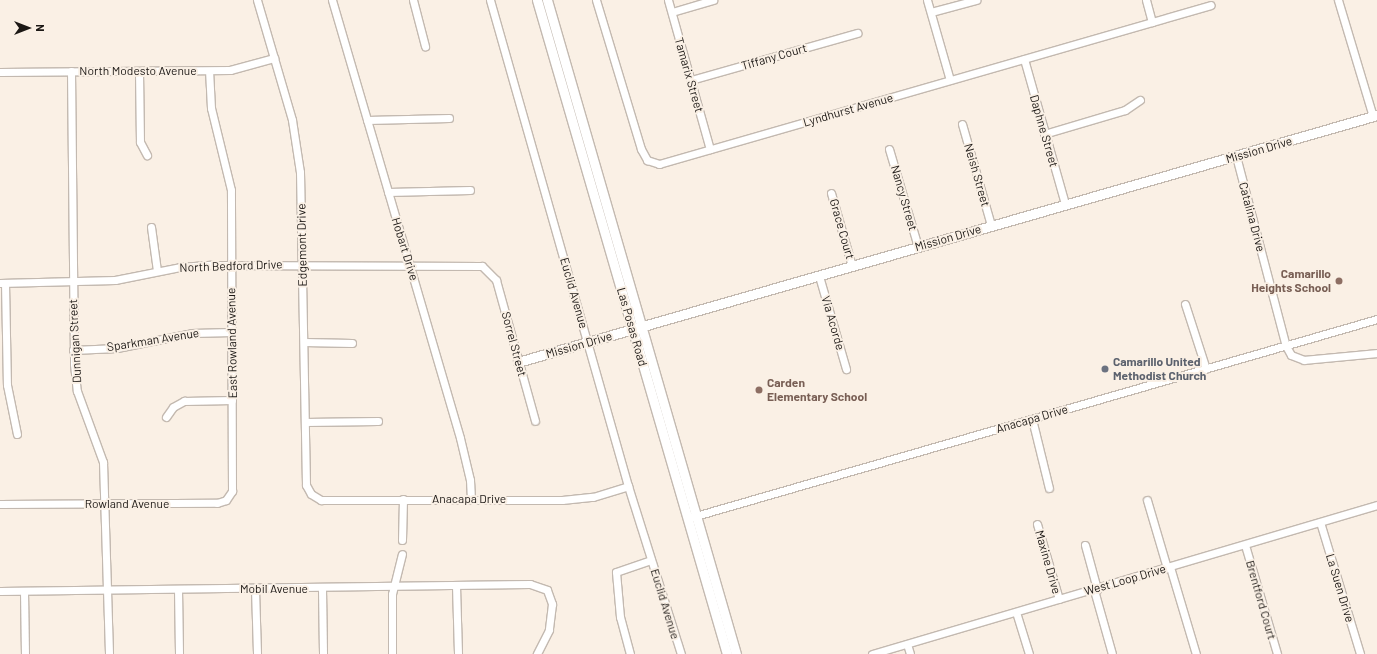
<!DOCTYPE html>
<html>
<head>
<meta charset="utf-8">
<style>
  body { margin:0 }
  #map { position:relative; width:1377px; height:654px; overflow:hidden; background:#faf0e5; font-family:Barlow,sans-serif }
  div>[style] { position:absolute }
  .roads { filter:drop-shadow(1px 0 #c3b9b0) drop-shadow(-1px 0 #c3b9b0) drop-shadow(0 1px #c3b9b0) drop-shadow(0 -1px #c3b9b0) }
  .street>* { height:7px; margin:-3.5px; padding:0 3.5px; transform-origin:3.5px; border-radius:3.5px; background:#fff }
  .secondary>* { height:9px; margin:-4.5px; padding:0 4.5px; transform-origin:4.5px; border-radius:4.5px; background:#fff }
  .dots>* { width:11px; height:11px; translate:-50% -50%; box-sizing:border-box; border:2px solid #faf0e5; border-radius:50% }
  span { translate:-50% -50%; white-space:nowrap; text-align:center; line-height:1.15; -webkit-text-stroke:4px #faf0e5; paint-order:stroke }
  .street-label { font-size:12px; color:#1c1815 }
  .education-label { font-size:12px; color:#785e54; font-weight:700 }
  .right { translate:-100% -50%; text-align:right }
  .left { translate:0 -50%; text-align:left }
  .worship-label { font-size:12px; color:#5b616d; font-weight:700 }
  .north { position:absolute; left:8px; top:8px; width:40px; height:40px; -webkit-text-stroke:3px #faf0e5; paint-order:stroke; rotate:90deg; font-size:11px; font-weight:700; line-height:16px; text-align:center; color:#1c1815 }
  .north::after { content:''; display:block; margin:auto; width:14px; height:18px; background:#1c1815; clip-path:polygon(50% 0,100% 100%,50% 72%,0 100%) }
</style>
</head>
<body>
<div id="map">
  <div class="roads">
    <div class="street">
      <i style="left:257px;top:0;width:125px;rotate:73.7deg"></i>
      <i style="left:292px;top:120px;width:53px;rotate:81.3deg"></i>
      <i style="left:300px;top:172px;width:313px;rotate:88.9deg"></i>
      <i style="left:306px;top:485px;width:10px;rotate:61deg"></i>
      <i style="left:311px;top:494px;width:12px;rotate:31deg"></i>
      <i style="left:321px;top:500px;width:241px"></i>
      <i style="left:562px;top:500px;width:31px;rotate:-6deg"></i>
      <i style="left:593px;top:497px;width:37px;rotate:-17deg"></i>
      <i style="left:332px;top:0;width:456px;rotate:73.7deg"></i>
      <i style="left:460px;top:438px;width:43px;rotate:76.6deg"></i>
      <i style="left:470px;top:480px;width:19px;rotate:87deg"></i>
      <i style="left:413px;top:0;width:48px;rotate:75.4deg"></i>
      <i style="left:490px;top:0;width:505px;rotate:74.15deg"></i>
      <i style="left:628px;top:486px;width:176px;rotate:72.5deg"></i>
      <i style="left:596px;top:0;width:156px;rotate:73.2deg"></i>
      <i style="left:641px;top:149px;width:13px;rotate:61deg"></i>
      <i style="left:647px;top:160px;width:13px;rotate:18deg"></i>
      <i style="left:659px;top:164px;width:574px;rotate:-16.07deg"></i>
      <i style="left:668px;top:0;width:155px;rotate:74.3deg"></i>
      <i style="left:927px;top:0;width:83px;rotate:74deg"></i>
      <i style="left:1146px;top:0;width:23px;rotate:75deg"></i>
      <i style="left:1338px;top:0;width:122px;rotate:73.3deg"></i>
      <i style="left:672px;top:12px;width:43px;rotate:-16.3deg"></i>
      <i style="left:931px;top:12px;width:47px;rotate:-14.9deg"></i>
      <i style="left:1024px;top:59px;width:151px;rotate:74.2deg"></i>
      <i style="left:71px;top:71px;width:293px;rotate:89.4deg"></i>
      <i style="left:74px;top:364px;width:27px;rotate:84deg"></i>
      <i style="left:77px;top:391px;width:76px;rotate:69.9deg"></i>
      <i style="left:103px;top:462px;width:192px;rotate:88.2deg"></i>
      <i style="left:139px;top:71px;width:71px;rotate:89.2deg"></i>
      <i style="left:140px;top:142px;width:15px;rotate:62deg"></i>
      <i style="left:0;top:72px;width:230px;rotate:-0.5deg"></i>
      <i style="left:230px;top:70px;width:46px;rotate:-15.3deg"></i>
      <i style="left:691px;top:80px;width:173px;rotate:-15.8deg"></i>
      <i style="left:367px;top:120px;width:82px;rotate:-1.4deg"></i>
      <i style="left:962px;top:124px;width:105px;rotate:74deg"></i>
      <i style="left:1044px;top:134px;width:84px;rotate:-16.5deg"></i>
      <i style="left:1125px;top:110px;width:18px;rotate:-34deg"></i>
      <i style="left:889px;top:149px;width:102px;rotate:73.5deg"></i>
      <i style="left:1236px;top:156px;width:196px;rotate:75.3deg"></i>
      <i style="left:1286px;top:346px;width:10px;rotate:61deg"></i>
      <i style="left:1291px;top:355px;width:14px;rotate:21deg"></i>
      <i style="left:1304px;top:360px;width:73px;rotate:-5.5deg"></i>
      <i style="left:388px;top:192px;width:82px;rotate:-1.4deg"></i>
      <i style="left:831px;top:193px;width:76px;rotate:74deg"></i>
      <i style="left:151px;top:227px;width:44px;rotate:82.2deg"></i>
      <i style="left:819px;top:276px;width:97px;rotate:73.8deg"></i>
      <i style="left:0;top:283px;width:115px;rotate:-1.5deg"></i>
      <i style="left:115px;top:280px;width:66px;rotate:-11.3deg"></i>
      <i style="left:180px;top:267px;width:31px;rotate:-4deg"></i>
      <i style="left:211px;top:265px;width:271px;rotate:0.2deg"></i>
      <i style="left:482px;top:266px;width:20px;rotate:45deg"></i>
      <i style="left:496px;top:280px;width:146px;rotate:74.5deg"></i>
      <i style="left:5px;top:283px;width:102px;rotate:88.9deg"></i>
      <i style="left:7px;top:385px;width:50px;rotate:78.5deg"></i>
      <i style="left:1185px;top:304px;width:68px;rotate:72.1deg"></i>
      <i style="left:304px;top:342px;width:48px;rotate:1.2deg"></i>
      <i style="left:73px;top:350px;width:44px;rotate:-2.6deg"></i>
      <i style="left:117px;top:348px;width:76px;rotate:-11.3deg"></i>
      <i style="left:192px;top:333px;width:40px;rotate:-1.4deg"></i>
      <i style="left:166px;top:417px;width:12px;rotate:-55deg"></i>
      <i style="left:173px;top:407px;width:13px;rotate:-29deg"></i>
      <i style="left:184px;top:401px;width:48px;rotate:-1.2deg"></i>
      <i style="left:1032px;top:419px;width:71px;rotate:76.2deg"></i>
      <i style="left:305px;top:422px;width:73px;rotate:-0.8deg"></i>
      <i style="left:1147px;top:500px;width:71px;rotate:73.6deg"></i>
      <i style="left:0;top:504px;width:217px;rotate:-0.3deg"></i>
      <i style="left:217px;top:503px;width:9px;rotate:-18deg"></i>
      <i style="left:226px;top:500px;width:11px;rotate:-56deg"></i>
      <i style="left:232px;top:491px;width:301px;rotate:-90.2deg"></i>
      <i style="left:231px;top:190px;width:84px;rotate:-103.7deg"></i>
      <i style="left:211px;top:108px;width:37px;rotate:-93deg"></i>
      <i style="left:692px;top:517px;width:713px;rotate:-16.12deg"></i>
      <i style="left:1320px;top:522px;width:138px;rotate:73.1deg"></i>
      <i style="left:1037px;top:524px;width:78px;rotate:73.7deg"></i>
      <i style="left:402px;top:540px;width:41px;rotate:-88.6deg"></i>
      <i style="left:1085px;top:545px;width:46px;rotate:74.7deg"></i>
      <i style="left:1245px;top:545px;width:114px;rotate:73.6deg"></i>
      <i style="left:1170px;top:567px;width:91px;rotate:73.4deg"></i>
      <i style="left:456px;top:586px;width:68px;rotate:88.3deg"></i>
      <i style="left:178px;top:589px;width:65px;rotate:89.1deg"></i>
      <i style="left:255px;top:589px;width:65px;rotate:88.2deg"></i>
      <i style="left:322px;top:589px;width:65px;rotate:89.1deg"></i>
      <i style="left:1094px;top:590px;width:66px;rotate:74.3deg"></i>
      <i style="left:0;top:591px;width:530px;rotate:-0.76deg"></i>
      <i style="left:530px;top:584px;width:18px;rotate:19deg"></i>
      <i style="left:547px;top:590px;width:15px;rotate:70deg"></i>
      <i style="left:552px;top:604px;width:26px;rotate:97deg"></i>
      <i style="left:549px;top:630px;width:27px;rotate:117deg"></i>
      <i style="left:24px;top:591px;width:63px;rotate:89.1deg"></i>
      <i style="left:1016px;top:612px;width:44px;rotate:72.8deg"></i>
      <i style="left:907px;top:644px;width:10px;rotate:73deg"></i>
      <i style="left:392px;top:654px;width:60px;rotate:-90deg"></i>
      <i style="left:392px;top:594px;width:41px;rotate:-76deg"></i>
      <i style="left:630px;top:654px;width:38px;rotate:-105deg"></i>
      <i style="left:620px;top:617px;width:45px;rotate:-95.1deg"></i>
      <i style="left:616px;top:572px;width:37px;rotate:-19deg"></i>
      <i style="left:872px;top:654px;width:527px;rotate:-16.44deg"></i>
    </div>
    <div class="secondary">
      <i style="left:537px;top:0;width:681px;rotate:73.8deg"></i>
      <i style="left:547px;top:0;width:681px;rotate:73.88deg"></i>
      <i style="left:518px;top:362px;width:894px;rotate:-16.04deg"></i>
    </div>
  </div>
  <div class="dots">
    <i style="left:1339px;top:281px;background:#8d6e63"></i>
    <i style="left:1105px;top:369px;background:#6b7280"></i>
    <i style="left:759px;top:390px;background:#8d6e63"></i>
  </div>
  <div class="street-label">
    <span style="left:774px;top:57px;rotate:-16deg">Tiffany Court</span>
    <span style="left:138px;top:71px">North Modesto Avenue</span>
    <span style="left:689px;top:75px;rotate:74deg">Tamarix Street</span>
    <span style="left:848px;top:110px;rotate:-16deg">Lyndhurst Avenue</span>
    <span style="left:1044px;top:131px;rotate:74deg">Daphne Street</span>
    <span style="left:1259px;top:150px;rotate:-16deg">Mission Drive</span>
    <span style="left:977px;top:175px;rotate:74deg">Neish Street</span>
    <span style="left:904px;top:198px;rotate:74deg">Nancy Street</span>
    <span style="left:1252px;top:217px;rotate:75deg">Catalina Drive</span>
    <span style="left:842px;top:229px;rotate:74deg">Grace Court</span>
    <span style="left:948px;top:238px;rotate:-16deg">Mission Drive</span>
    <span style="left:302px;top:245px;rotate:-91deg">Edgemont Drive</span>
    <span style="left:405px;top:249px;rotate:73deg">Hobart Drive</span>
    <span style="left:231px;top:266px;rotate:-2deg">North Bedford Drive</span>
    <span style="left:574px;top:293px;rotate:74deg">Euclid Avenue</span>
    <span style="left:833px;top:323px;rotate:74deg">Via Acorde</span>
    <span style="left:632px;top:327px;rotate:74deg">Las Posas Road</span>
    <span style="left:153px;top:340px;rotate:-9deg">Sparkman Avenue</span>
    <span style="left:75px;top:341px;rotate:-93deg">Dunnigan Street</span>
    <span style="left:232px;top:343px;rotate:-91deg">East Rowland Avenue</span>
    <span style="left:514px;top:344px;rotate:75deg">Sorrel Street</span>
    <span style="left:579px;top:345px;rotate:-16deg">Mission Drive</span>
    <span style="left:1032px;top:419px;rotate:-16deg">Anacapa Drive</span>
    <span style="left:469px;top:499px">Anacapa Drive</span>
    <span style="left:127px;top:504px">Rowland Avenue</span>
    <span style="left:1048px;top:562px;rotate:74deg">Maxine Drive</span>
    <span style="left:1125px;top:580px;rotate:-16deg">West Loop Drive</span>
    <span style="left:1340px;top:588px;rotate:73deg">La Suen Drive</span>
    <span style="left:274px;top:589px">Mobil Avenue</span>
    <span style="left:1261px;top:600px;rotate:74deg">Brentford Court</span>
    <span style="left:665px;top:604px;rotate:73deg">Euclid Avenue</span>
  </div>
  <div class="education-label">
    <span class="right" style="left:1331px;top:281px">Camarillo<br>Heights School</span>
    <span class="left" style="left:767px;top:390px">Carden<br>Elementary School</span>
  </div>
  <div class="worship-label">
    <span class="left" style="left:1113px;top:369px">Camarillo United<br>Methodist Church</span>
  </div>
  <div class="north">N</div>
</div>
</body>
</html>
